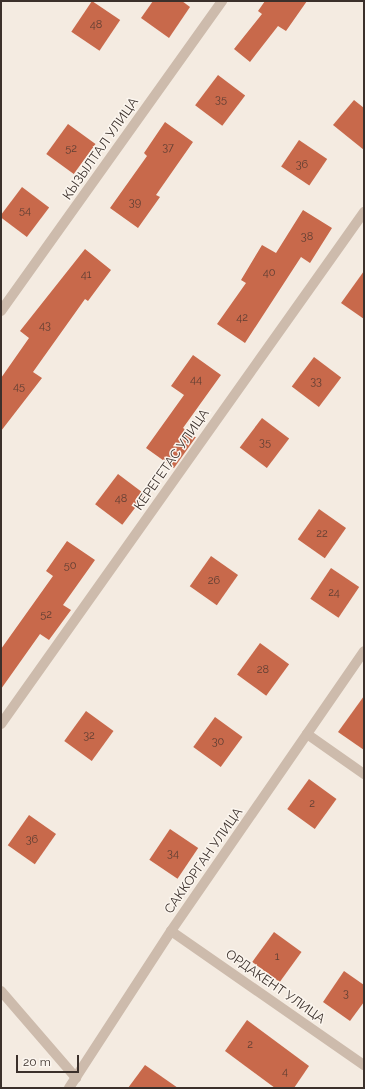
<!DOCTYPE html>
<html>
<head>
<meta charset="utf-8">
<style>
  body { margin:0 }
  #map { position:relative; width:365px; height:1089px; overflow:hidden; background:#f4ebe1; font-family:Raleway,sans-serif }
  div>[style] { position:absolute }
  .building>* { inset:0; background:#c8694b; transform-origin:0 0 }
  .minor>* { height:10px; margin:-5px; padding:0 5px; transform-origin:5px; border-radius:5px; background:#cdbbac }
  span { translate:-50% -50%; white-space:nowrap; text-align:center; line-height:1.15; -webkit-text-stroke:3px #fbf5ee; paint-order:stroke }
  .number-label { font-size:11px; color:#5e3e33 }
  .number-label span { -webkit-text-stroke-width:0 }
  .street-label { font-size:13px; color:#3b302b }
  .frame { position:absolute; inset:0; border:2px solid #3b302b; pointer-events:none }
  .scale { position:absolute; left:16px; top:1055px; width:63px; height:18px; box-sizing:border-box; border:2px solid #3b302b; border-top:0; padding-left:5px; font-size:12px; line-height:14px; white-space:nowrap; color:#3b302b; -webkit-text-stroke:3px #fbf5ee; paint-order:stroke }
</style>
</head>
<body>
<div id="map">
  <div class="building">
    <i style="left:92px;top:1px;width:34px;height:37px;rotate:34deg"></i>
    <i style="clip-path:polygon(153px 1px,182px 1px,190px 7px,169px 38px,141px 18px)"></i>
    <i style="clip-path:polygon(265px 1px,307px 1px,286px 31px,278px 26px,250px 62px,234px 49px,262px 14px,258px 11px)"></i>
    <i style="left:218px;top:75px;width:34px;height:38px;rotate:37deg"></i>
    <i style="clip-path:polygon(354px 100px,364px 108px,364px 150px,333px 125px)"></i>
    <i style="clip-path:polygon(165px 122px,193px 142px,156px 195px,160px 197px,138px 228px,110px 208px,147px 156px,144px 153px)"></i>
    <i style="left:68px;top:124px;width:34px;height:37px;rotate:36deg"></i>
    <i style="left:299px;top:140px;width:34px;height:32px;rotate:34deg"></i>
    <i style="left:22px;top:187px;width:34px;height:37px;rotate:37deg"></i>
    <i style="clip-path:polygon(303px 210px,332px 228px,310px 263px,301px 257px,245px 343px,217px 324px,246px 283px,241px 280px,262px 245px,276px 253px)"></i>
    <i style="clip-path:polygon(85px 249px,111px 270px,88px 301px,85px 299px,33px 372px,42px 378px,1px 431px,1px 378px,29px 338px,20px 331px)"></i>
    <i style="clip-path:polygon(364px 271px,364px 319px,341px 303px)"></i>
    <i style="clip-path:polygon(193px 355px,221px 375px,183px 428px,196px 437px,174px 468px,146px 448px,184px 395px,171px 386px)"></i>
    <i style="left:314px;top:357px;width:34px;height:37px;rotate:37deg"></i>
    <i style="left:262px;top:418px;width:34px;height:37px;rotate:37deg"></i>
    <i style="left:118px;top:474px;width:34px;height:38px;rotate:37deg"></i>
    <i style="left:319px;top:509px;width:33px;height:37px;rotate:35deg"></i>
    <i style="clip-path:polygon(67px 541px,95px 560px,63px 605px,71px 610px,49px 640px,40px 634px,1px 689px,1px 649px,53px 576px,46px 571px)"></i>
    <i style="left:211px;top:556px;width:33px;height:37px;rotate:35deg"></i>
    <i style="left:331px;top:568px;width:34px;height:37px;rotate:34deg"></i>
    <i style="left:260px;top:643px;width:36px;height:39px;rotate:36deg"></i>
    <i style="clip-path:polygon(364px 696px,364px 750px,338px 732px)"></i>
    <i style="left:86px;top:711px;width:34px;height:37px;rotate:36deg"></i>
    <i style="left:215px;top:717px;width:34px;height:37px;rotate:36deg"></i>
    <i style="left:309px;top:779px;width:34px;height:37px;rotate:36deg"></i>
    <i style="left:29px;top:815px;width:33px;height:37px;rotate:35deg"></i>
    <i style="left:170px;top:829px;width:34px;height:37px;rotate:34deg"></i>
    <i style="left:274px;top:932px;width:34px;height:37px;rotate:36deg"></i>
    <i style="clip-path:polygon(344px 971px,364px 985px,364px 1002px,350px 1021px,323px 1002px)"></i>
    <i style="clip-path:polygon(247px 1020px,309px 1066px,294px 1088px,275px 1088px,225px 1051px)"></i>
    <i style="clip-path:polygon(145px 1065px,178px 1088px,128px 1088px)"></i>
  </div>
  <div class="minor">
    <i style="left:1px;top:311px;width:381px;rotate:-54.5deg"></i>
    <i style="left:1px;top:724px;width:628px;rotate:-54.66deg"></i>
    <i style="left:307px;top:734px;width:70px;rotate:35.1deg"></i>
    <i style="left:171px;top:931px;width:235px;rotate:34.8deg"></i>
    <i style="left:1px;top:991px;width:115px;rotate:49.2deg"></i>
    <i style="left:69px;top:1088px;width:187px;rotate:-57deg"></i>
    <i style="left:171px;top:931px;width:340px;rotate:-55.4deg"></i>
  </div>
  <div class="number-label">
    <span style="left:96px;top:25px">48</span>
    <span style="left:221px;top:100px">35</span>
    <span style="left:168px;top:148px">37</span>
    <span style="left:71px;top:149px">52</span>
    <span style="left:302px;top:165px">36</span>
    <span style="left:135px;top:203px">39</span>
    <span style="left:25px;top:211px">54</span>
    <span style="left:307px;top:237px">38</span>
    <span style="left:269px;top:273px">40</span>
    <span style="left:86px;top:275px">41</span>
    <span style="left:242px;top:318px">42</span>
    <span style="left:45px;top:326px">43</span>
    <span style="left:196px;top:380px">44</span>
    <span style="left:316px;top:382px">33</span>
    <span style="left:19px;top:387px">45</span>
    <span style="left:265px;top:443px">35</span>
    <span style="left:121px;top:499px">48</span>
    <span style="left:322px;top:534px">22</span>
    <span style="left:70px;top:566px">50</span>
    <span style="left:214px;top:581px">26</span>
    <span style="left:334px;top:593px">24</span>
    <span style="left:46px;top:615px">52</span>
    <span style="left:263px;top:670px">28</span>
    <span style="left:89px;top:736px">32</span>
    <span style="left:218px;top:742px">30</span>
    <span style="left:312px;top:804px">2</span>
    <span style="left:32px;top:840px">36</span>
    <span style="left:173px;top:854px">34</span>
    <span style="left:277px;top:957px">1</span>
    <span style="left:346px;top:994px">3</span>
    <span style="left:250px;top:1045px">2</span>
    <span style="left:285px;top:1072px">4</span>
  </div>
  <div class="street-label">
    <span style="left:101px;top:149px;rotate:-55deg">КЫЗЫЛТАЛ УЛИЦА</span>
    <span style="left:172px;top:460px;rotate:-55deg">КЕРЕГЕТАС УЛИЦА</span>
    <span style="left:204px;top:861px;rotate:-55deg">САККОРГАН УЛИЦА</span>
    <span style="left:275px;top:987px;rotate:35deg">ОРДАКЕНТ УЛИЦА</span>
  </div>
  <div class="frame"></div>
  <div class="scale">20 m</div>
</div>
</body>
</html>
